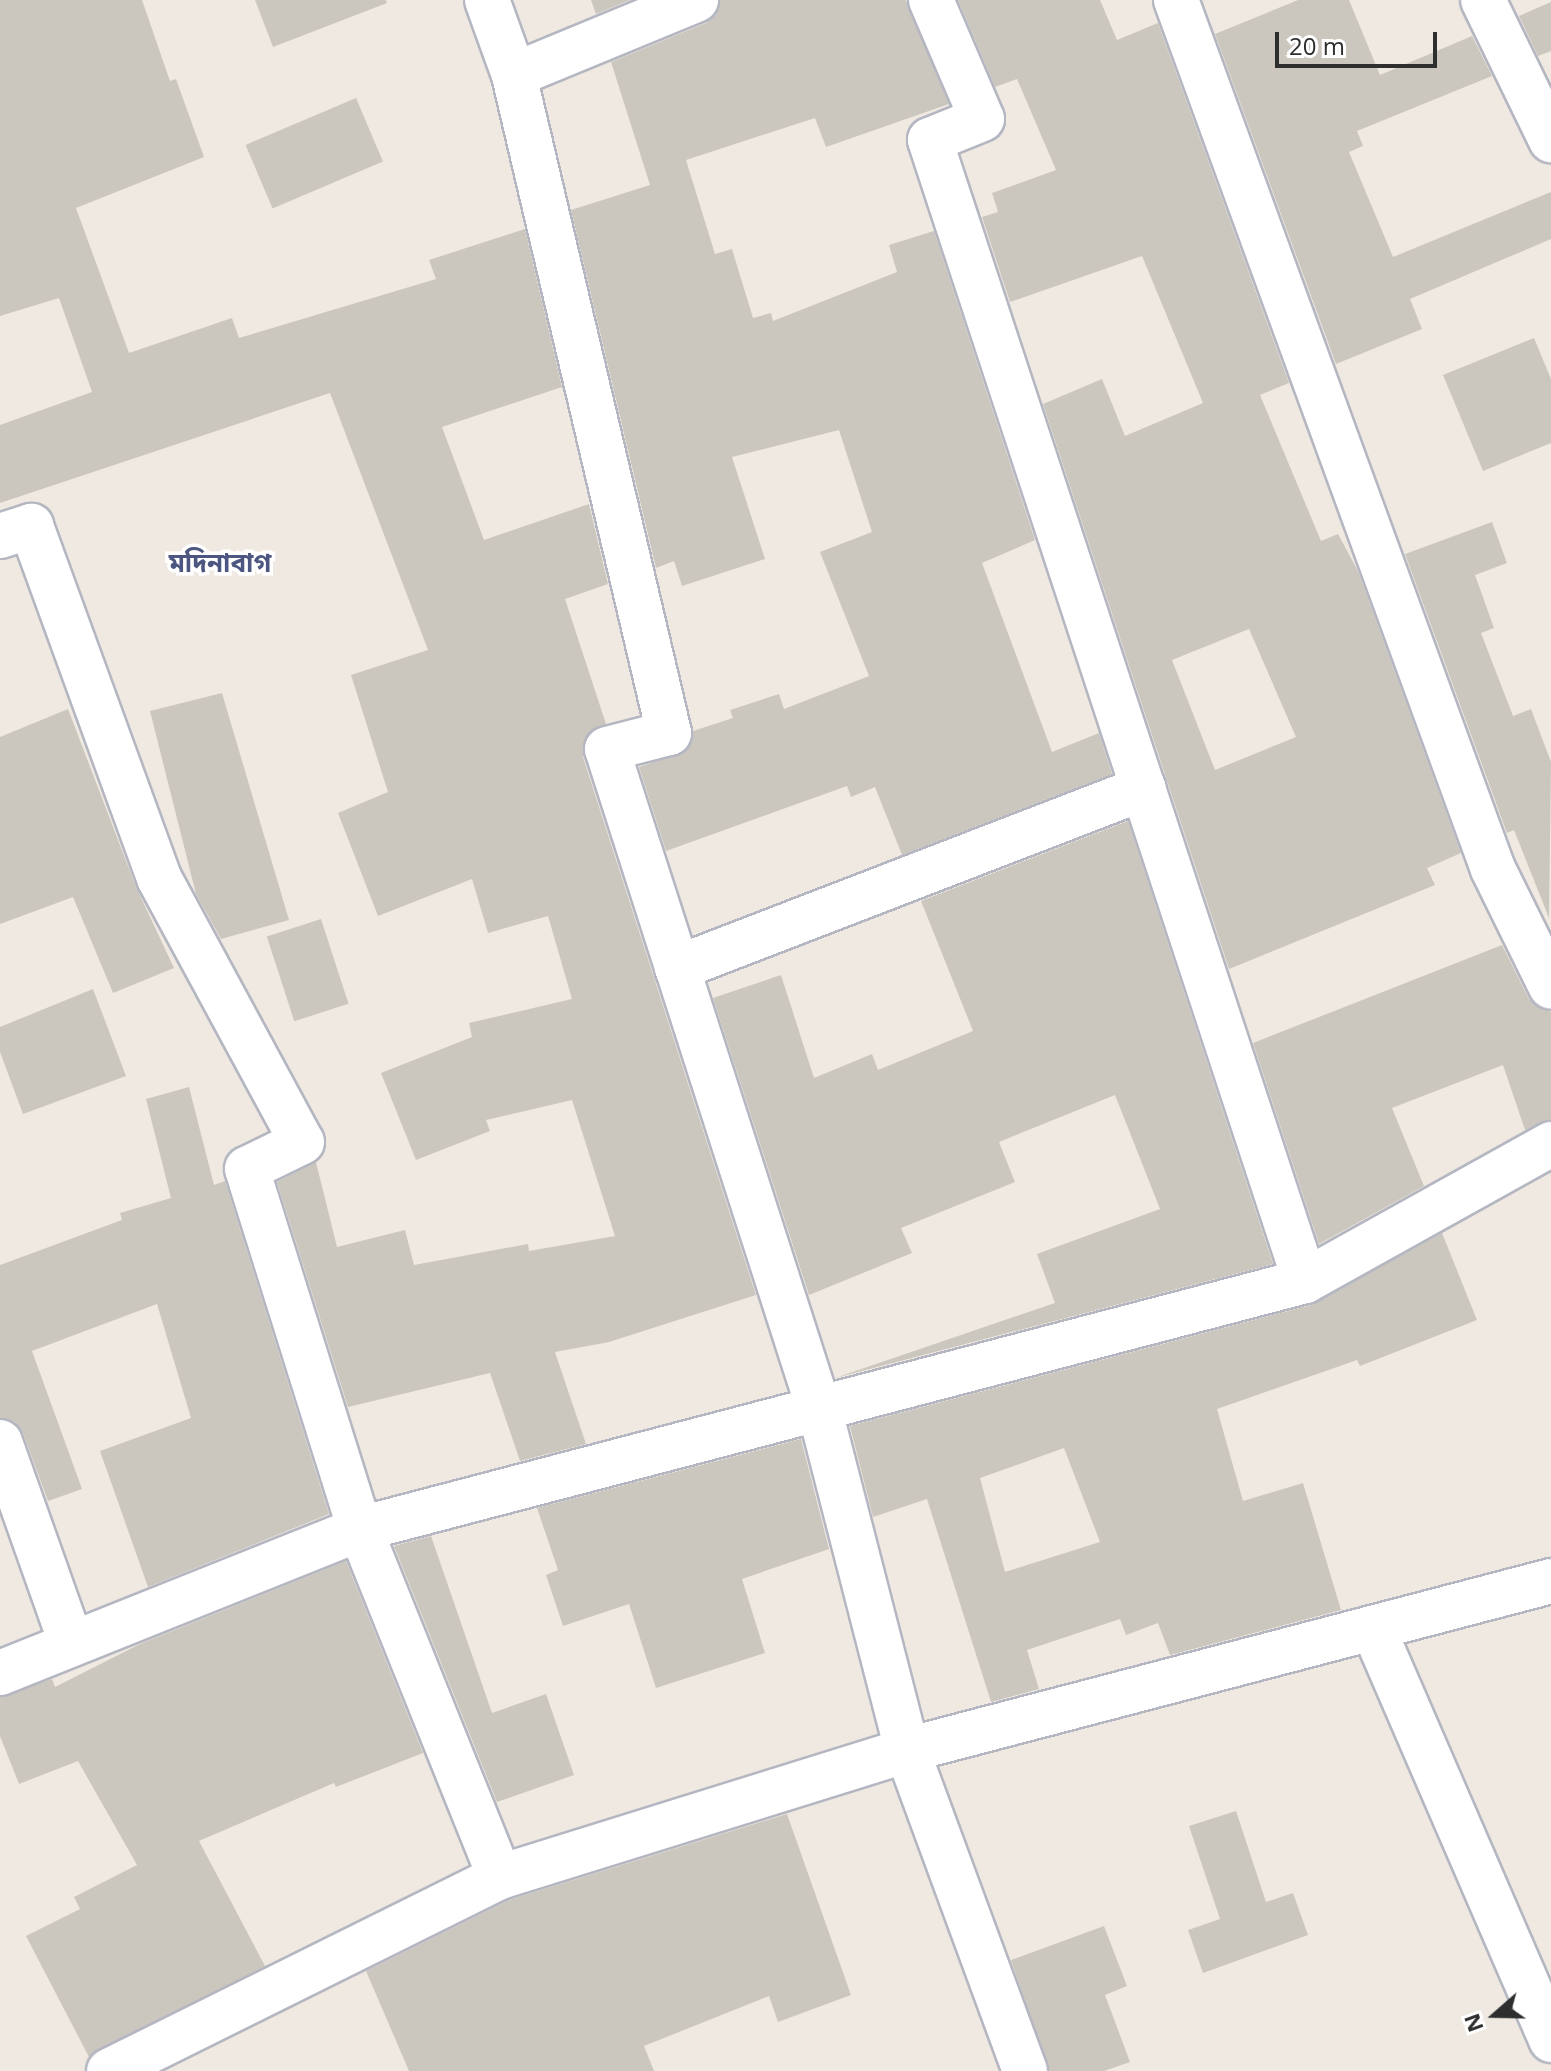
<!DOCTYPE html>
<html>
<head>
<meta charset="utf-8">
<style>
  body { margin:0 }
  #map { position:relative; width:1551px; height:2071px; overflow:hidden; background:#efe9e1; font-family:"Open Sans","Noto Sans Bengali",sans-serif }
  div>[style] { position:absolute }
  .building>* { inset:0; background:#cbc7bf; transform-origin:0 0 }
  .roads { filter:drop-shadow(2px 0 #b4b7c1) drop-shadow(-2px 0 #b4b7c1) drop-shadow(0 2px #b4b7c1) drop-shadow(0 -2px #b4b7c1) }
  .street>* { height:44px; margin:-22px; padding:0 22px; transform-origin:22px; border-radius:22px; background:#fff }
  span { translate:-50% -50%; white-space:nowrap; text-align:center; line-height:1.15; -webkit-text-stroke:7px #fff; paint-order:stroke }
  .quarter-label { font-size:26px; color:#4d5680; font-weight:700 }
  .north { position:absolute; left:1455px; top:1975px; width:80px; height:80px; -webkit-text-stroke:6px #fff; paint-order:stroke; rotate:250deg; font-size:22px; font-weight:700; line-height:32px; text-align:center; color:#2e2e2e }
  .north::after { content:''; display:block; margin:auto; width:28px; height:36px; background:#2e2e2e; clip-path:polygon(50% 0,100% 100%,50% 72%,0 100%) }
  .scale { position:absolute; left:1275px; top:32px; width:162px; height:36px; box-sizing:border-box; border:4px solid #2e2e2e; border-top:0; padding-left:10px; font-size:24px; line-height:28px; white-space:nowrap; color:#2e2e2e; -webkit-text-stroke:6px #fff; paint-order:stroke }
</style>
</head>
<body>
<div id="map">
  <div class="building">
    <i style="clip-path:polygon(0 0,142px 0,170px 81px,176px 79px,204px 157px,76px 208px,129px 353px,232px 318px,239px 338px,436px 279px,429px 260px,525px 229px,562px 387px,442px 427px,484px 540px,589px 504px,608px 584px,565px 599px,606px 724px,589px 732px,583px 757px,756px 1295px,609px 1342px,555px 1352px,586px 1444px,520px 1461px,490px 1373px,348px 1407px,277px 1182px,316px 1162px,337px 1247px,405px 1230px,414px 1265px,528px 1244px,529px 1251px,615px 1236px,572px 1100px,486px 1120px,490px 1131px,416px 1160px,381px 1073px,472px 1037px,469px 1023px,572px 999px,548px 916px,488px 933px,472px 879px,378px 916px,338px 813px,388px 792px,351px 675px,428px 650px,330px 393px,0 503px,0 425px,92px 392px,59px 298px,0 316px)"></i>
    <i style="clip-path:polygon(255px 0,386px 0,387px 3px,273px 47px)"></i>
    <i style="clip-path:polygon(591px 0,630px 0,596px 14px)"></i>
    <i style="clip-path:polygon(720px 0,906px 0,949px 104px,826px 147px,815px 118px,686px 160px,715px 254px,732px 249px,753px 318px,771px 313px,773px 321px,897px 272px,889px 245px,934px 231px,1035px 540px,982px 563px,1052px 752px,1099px 733px,1112px 774px,902px 855px,875px 787px,851px 797px,847px 786px,666px 851px,639px 767px,686px 751px,693px 731px,733px 718px,730px 710px,779px 694px,784px 709px,869px 676px,820px 552px,872px 532px,839px 430px,732px 457px,765px 559px,682px 586px,674px 561px,656px 568px,571px 210px,650px 185px,611px 62px,706px 23px,716px 15px)"></i>
    <i style="clip-path:polygon(evenodd,958px 0,1100px 0,1117px 40px,1158px 23px,1289px 383px,1260px 395px,1321px 541px,1338px 534px,1358px 571px,1461px 853px,1427px 868px,1435px 885px,1229px 969px,1043px 404px,1102px 379px,1125px 436px,1203px 403px,1142px 256px,1010px 302px,982px 217px,998px 212px,992px 193px,1056px 170px,1017px 79px,995px 87px,958px 0,1249px 629px,1296px 737px,1215px 770px,1172px 660px,1249px 629px)"></i>
    <i style="clip-path:polygon(1298px 0,1349px 0,1380px 75px,1472px 36px,1492px 76px,1357px 131px,1363px 146px,1349px 152px,1393px 257px,1551px 192px,1551px 239px,1410px 299px,1422px 329px,1336px 364px,1215px 34px)"></i>
    <i style="clip-path:polygon(1551px 2px,1551px 51px,1538px 56px,1519px 16px)"></i>
    <i style="left:356px;top:98px;width:69px;height:120px;rotate:67deg"></i>
    <i style="clip-path:polygon(1534px 338px,1551px 379px,1551px 443px,1483px 471px,1443px 375px)"></i>
    <i style="clip-path:polygon(1492px 522px,1507px 563px,1475px 575px,1494px 628px,1481px 633px,1513px 716px,1531px 709px,1551px 762px,1549px 918px,1514px 830px,1507px 833px,1405px 554px)"></i>
    <i style="clip-path:polygon(222px 693px,289px 920px,221px 939px,196px 894px,150px 711px)"></i>
    <i style="clip-path:polygon(68px 709px,136px 887px,174px 968px,113px 993px,73px 897px,0 924px,0 737px)"></i>
    <i style="clip-path:polygon(1128px 821px,1273px 1264px,835px 1378px,1055px 1303px,1037px 1254px,1160px 1209px,1115px 1095px,999px 1142px,1015px 1182px,901px 1228px,912px 1253px,809px 1295px,713px 998px,781px 975px,814px 1078px,872px 1054px,878px 1070px,973px 1031px,921px 901px)"></i>
    <i style="left:321px;top:919px;width:89px;height:57px;rotate:72deg"></i>
    <i style="clip-path:polygon(1502px 945px,1529px 999px,1551px 1012px,1551px 1119px,1525px 1130px,1503px 1065px,1392px 1108px,1424px 1186px,1319px 1244px,1253px 1043px)"></i>
    <i style="clip-path:polygon(93px 989px,126px 1076px,23px 1114px,0 1052px,0 1027px)"></i>
    <i style="clip-path:polygon(189px 1087px,214px 1185px,225px 1181px,329px 1514px,148px 1587px,100px 1451px,191px 1418px,157px 1304px,32px 1351px,82px 1489px,48px 1501px,23px 1433px,16px 1423px,0 1418px,0 1265px,122px 1220px,120px 1213px,171px 1198px,146px 1099px)"></i>
    <i style="clip-path:polygon(evenodd,1442px 1233px,1477px 1320px,1360px 1366px,1357px 1360px,1217px 1409px,1243px 1501px,1303px 1483px,1341px 1610px,1170px 1655px,1158px 1623px,1126px 1635px,1120px 1619px,1027px 1650px,1039px 1689px,991px 1702px,927px 1499px,873px 1517px,850px 1426px,1311px 1305px,1442px 1233px,1064px 1448px,1100px 1542px,1005px 1572px,980px 1478px,1064px 1448px)"></i>
    <i style="clip-path:polygon(801px 1439px,829px 1549px,742px 1579px,765px 1653px,656px 1688px,629px 1604px,563px 1626px,546px 1575px,558px 1570px,537px 1508px)"></i>
    <i style="clip-path:polygon(431px 1536px,492px 1713px,546px 1694px,574px 1775px,497px 1802px,394px 1546px)"></i>
    <i style="clip-path:polygon(346px 1561px,423px 1753px,336px 1787px,334px 1783px,199px 1841px,265px 1966px,89px 2057px,26px 1936px,80px 1909px,74px 1897px,137px 1865px,78px 1761px,19px 1784px,0 1736px,0 1697px,52px 1679px,55px 1687px,140px 1644px)"></i>
    <i style="clip-path:polygon(1236px 1811px,1266px 1902px,1293px 1893px,1308px 1935px,1203px 1973px,1188px 1930px,1220px 1919px,1189px 1826px)"></i>
    <i style="clip-path:polygon(787px 1814px,851px 1995px,778px 2022px,769px 1996px,644px 2046px,654px 2071px,409px 2071px,366px 1971px,509px 1900px)"></i>
    <i style="clip-path:polygon(1104px 1926px,1127px 1986px,1105px 1995px,1130px 2062px,1104px 2071px,1049px 2071px,1011px 1960px)"></i>
  </div>
  <div class="roads">
    <div class="street">
      <i style="left:487px;top:0;width:80px;rotate:70.2deg"></i>
      <i style="left:514px;top:75px;width:197px;rotate:-22.4deg"></i>
      <i style="left:931px;top:0;width:129px;rotate:66.8deg"></i>
      <i style="left:982px;top:119px;width:56px;rotate:158deg"></i>
      <i style="left:930px;top:140px;width:1201px;rotate:71.81deg"></i>
      <i style="left:1305px;top:1281px;width:282px;rotate:-29.1deg"></i>
      <i style="left:1176px;top:0;width:925px;rotate:69.96deg"></i>
      <i style="left:1493px;top:869px;width:131px;rotate:63.8deg"></i>
      <i style="left:1483px;top:0;width:156px;rotate:64.1deg"></i>
      <i style="left:0;top:536px;width:33px;rotate:-18deg"></i>
      <i style="left:31px;top:526px;width:375px;rotate:70deg"></i>
      <i style="left:159px;top:878px;width:300px;rotate:61.6deg"></i>
      <i style="left:302px;top:1142px;width:61px;rotate:153.9deg"></i>
      <i style="left:247px;top:1169px;width:377px;rotate:72.6deg"></i>
      <i style="left:360px;top:1529px;width:375px;rotate:68.1deg"></i>
      <i style="left:500px;top:1877px;width:426px;rotate:-17.3deg"></i>
      <i style="left:907px;top:1750px;width:349px;rotate:-104.4deg"></i>
      <i style="left:820px;top:1412px;width:696px;rotate:-107.81deg"></i>
      <i style="left:607px;top:749px;width:64px;rotate:-14.5deg"></i>
      <i style="left:669px;top:733px;width:676px;rotate:-103.26deg"></i>
      <i style="left:677px;top:968px;width:500px;rotate:-21.08deg"></i>
      <i style="left:0;top:1442px;width:212px;rotate:70.5deg"></i>
      <i style="left:1373px;top:1628px;width:449px;rotate:66.6deg"></i>
      <i style="left:0;top:1673px;width:388px;rotate:-21.8deg"></i>
      <i style="left:360px;top:1529px;width:977px;rotate:-14.7deg"></i>
      <i style="left:109px;top:2071px;width:436px;rotate:-26.4deg"></i>
      <i style="left:1025px;top:2071px;width:342px;rotate:-110.2deg"></i>
      <i style="left:907px;top:1750px;width:666px;rotate:-14.7deg"></i>
    </div>
  </div>
  <div class="quarter-label">
    <span style="left:220px;top:563px">মদিনাবাগ</span>
  </div>
  <div class="north">N</div>
  <div class="scale">20 m</div>
</div>
</body>
</html>
